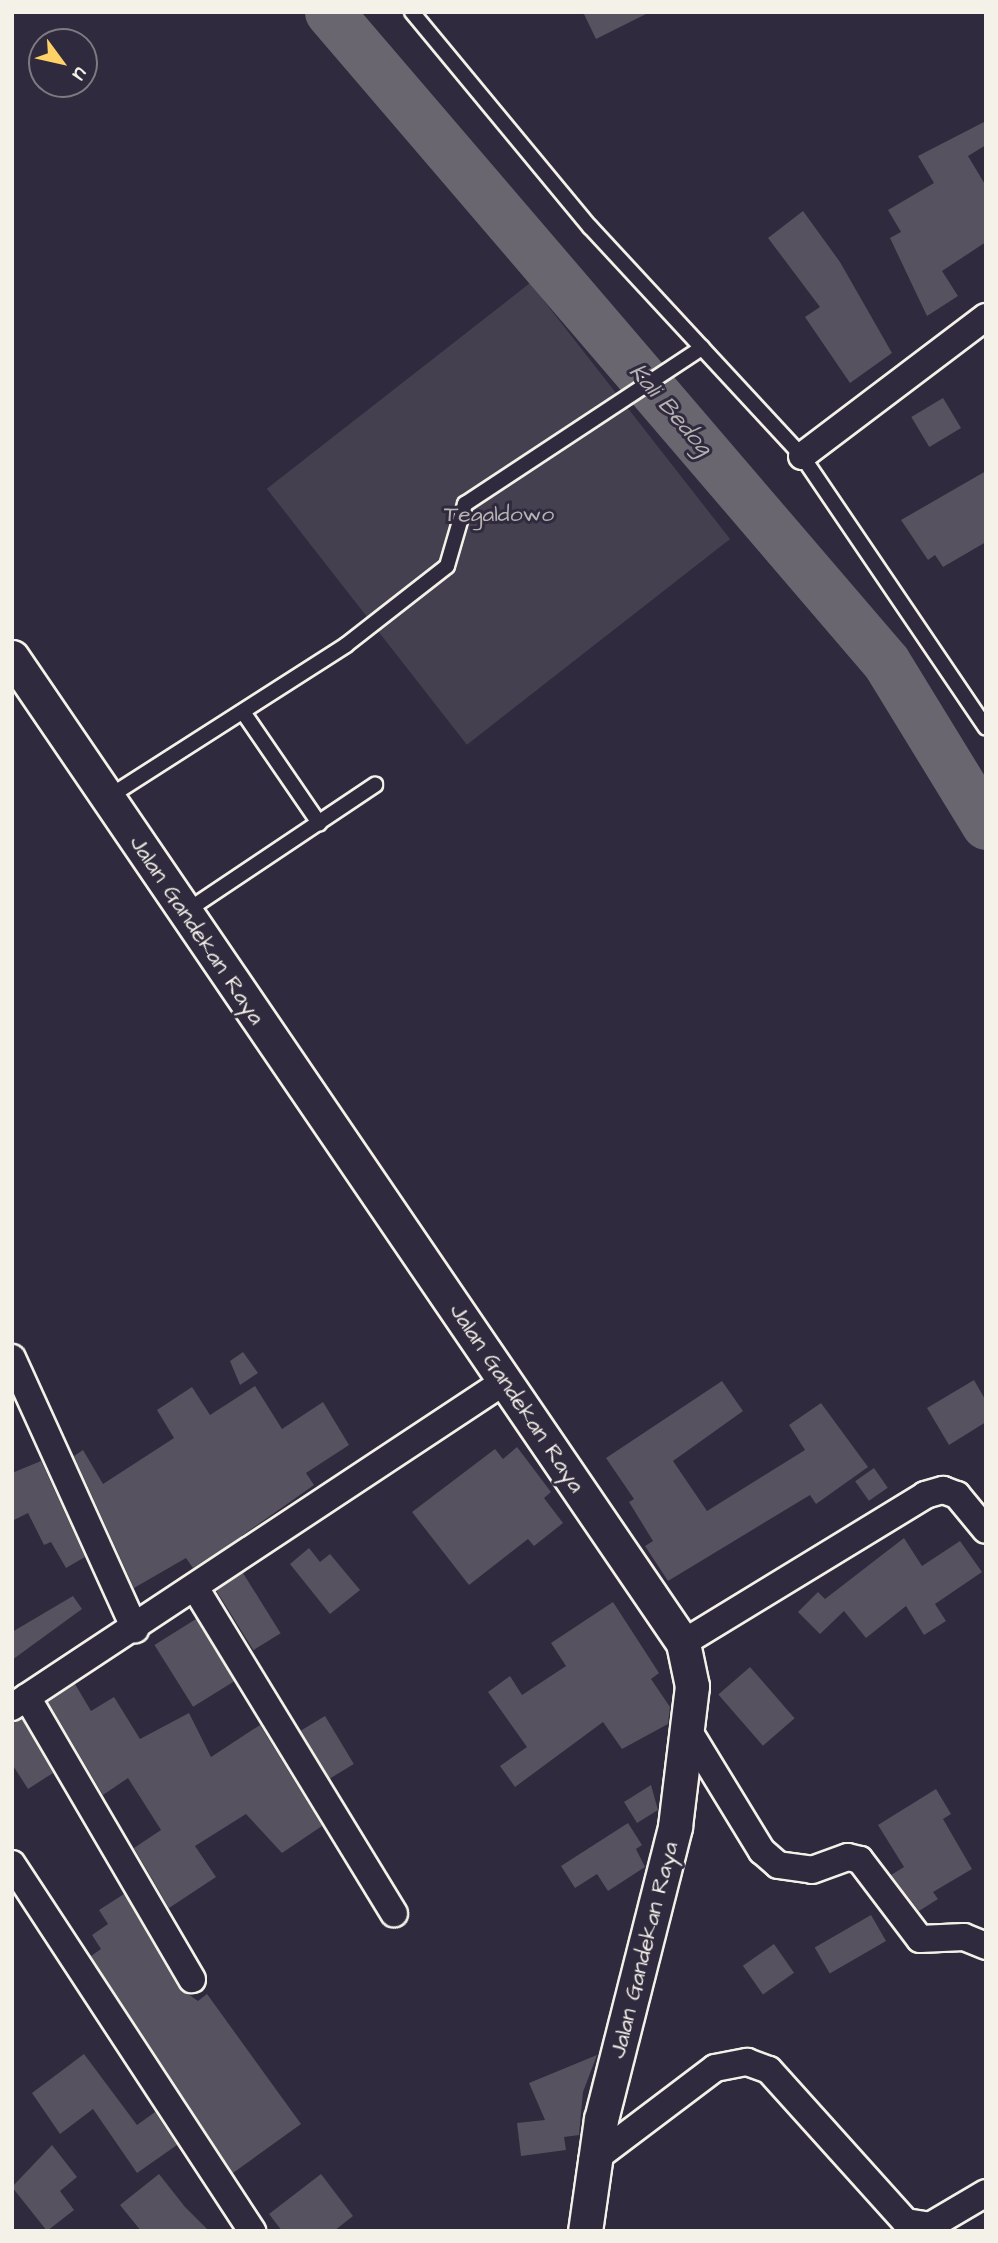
<!DOCTYPE html>
<html>
<head>
<meta charset="utf-8">
<style>
  body { margin:0 }
  #map { position:relative; width:998px; height:2243px; overflow:hidden; background:#2f2a3d; font-family:"Architects Daughter",sans-serif }
  div>[style] { position:absolute }
  .green>* { inset:0; background:#454050; transform-origin:0 0 }
  .river>* { height:49px; margin:-24.5px; padding:0 24.5px; transform-origin:24.5px; border-radius:24.5px; background:#6a6670 }
  .building>* { inset:0; background:#56525f; transform-origin:0 0 }
  .roads { filter:drop-shadow(2px 0 #f4f1e8) drop-shadow(-2px 0 #f4f1e8) drop-shadow(0 2px #f4f1e8) drop-shadow(0 -2px #f4f1e8) }
  .service>* { height:14px; margin:-7px; padding:0 7px; transform-origin:7px; border-radius:7px; background:#2f2a3d }
  .minor>* { height:26px; margin:-13px; padding:0 13px; transform-origin:13px; border-radius:13px; background:#2f2a3d }
  .tertiary>* { height:33px; margin:-16.5px; padding:0 16.5px; transform-origin:16.5px; border-radius:16.5px; background:#2f2a3d }
  span { translate:-50% -50%; white-space:nowrap; text-align:center; line-height:1.15; -webkit-text-stroke:6px #2f2a3d; paint-order:stroke }
  .park-label { font-size:23px; color:#b7b3b3 }
  .street-label { font-size:23px; color:#f4f1e8 }
  .water-label { font-size:24px; color:#b6b2b2; font-style:italic }
  .frame { position:absolute; inset:0; border:14px solid #f4f1e8; pointer-events:none }
  .north { position:absolute; left:28px; top:28px; width:70px; height:70px; box-sizing:border-box; background:#2f2a3d; border:2px solid #7e7a81; border-radius:50%; rotate:123deg; font-size:19px; font-weight:700; line-height:28px; text-align:center; color:#f4f1e8 }
  .north::after { content:''; display:block; margin:auto; width:24px; height:32px; background:#ffd166; clip-path:polygon(50% 0,100% 100%,50% 72%,0 100%) }
</style>
</head>
<body>
<div id="map">
  <div class="green">
    <i style="left:530px;top:283px;width:325px;height:334px;rotate:52deg"></i>
  </div>
  <div class="river">
    <i style="left:329px;top:12px;width:856px;rotate:49.41deg"></i>
    <i style="left:886px;top:662px;width:191px;rotate:58.5deg"></i>
  </div>
  <div class="building">
    <i style="clip-path:polygon(583px 12px,650px 12px,596px 39px)"></i>
    <i style="clip-path:polygon(986px 121px,986px 145px,968px 156px,986px 186px,986px 242px,942px 271px,958px 296px,927px 316px,890px 238px,901px 232px,888px 210px,934px 183px,918px 156px)"></i>
    <i style="clip-path:polygon(803px 211px,840px 262px,892px 353px,850px 383px,805px 317px,820px 307px,768px 238px)"></i>
    <i style="left:943px;top:398px;width:35px;height:37px;rotate:59deg"></i>
    <i style="clip-path:polygon(986px 471px,986px 542px,943px 567px,935px 555px,928px 560px,901px 520px)"></i>
    <i style="clip-path:polygon(243px 1352px,258px 1373px,240px 1385px,230px 1361px)"></i>
    <i style="clip-path:polygon(974px 1380px,986px 1401px,986px 1422px,949px 1445px,927px 1408px)"></i>
    <i style="clip-path:polygon(722px 1381px,743px 1411px,673px 1461px,707px 1511px,805px 1450px,789px 1425px,821px 1403px,868px 1467px,816px 1504px,810px 1495px,668px 1581px,645px 1546px,653px 1541px,629px 1502px,634px 1499px,606px 1458px)"></i>
    <i style="clip-path:polygon(255px 1386px,282px 1429px,323px 1402px,349px 1445px,306px 1473px,314px 1485px,226px 1547px,193px 1568px,186px 1558px,134px 1588px,74px 1456px,83px 1450px,103px 1484px,174px 1438px,157px 1410px,192px 1387px,210px 1415px)"></i>
    <i style="clip-path:polygon(517px 1447px,551px 1492px,544px 1498px,563px 1523px,534px 1546px,528px 1539px,469px 1585px,412px 1512px,495px 1449px,503px 1459px)"></i>
    <i style="clip-path:polygon(41px 1461px,85px 1557px,66px 1568px,51px 1542px,44px 1545px,28px 1513px,12px 1521px,12px 1473px)"></i>
    <i style="left:874px;top:1468px;width:24px;height:23px;rotate:55deg"></i>
    <i style="clip-path:polygon(904px 1538px,922px 1566px,960px 1541px,982px 1572px,935px 1604px,946px 1621px,924px 1635px,906px 1606px,866px 1638px,844px 1611px,820px 1634px,798px 1612px,818px 1592px,825px 1599px)"></i>
    <i style="clip-path:polygon(309px 1548px,320px 1562px,330px 1554px,360px 1590px,330px 1614px,290px 1564px)"></i>
    <i style="left:243px;top:1573px;width:71px;height:32px;rotate:58deg"></i>
    <i style="clip-path:polygon(73px 1596px,82px 1609px,12px 1660px,12px 1632px)"></i>
    <i style="clip-path:polygon(613px 1602px,659px 1673px,651px 1679px,670px 1707px,668px 1724px,622px 1749px,603px 1722px,515px 1787px,500px 1766px,527px 1747px,488px 1692px,510px 1676px,522px 1695px,566px 1666px,551px 1643px)"></i>
    <i style="left:196px;top:1619px;width:73px;height:49px;rotate:58deg"></i>
    <i style="left:750px;top:1667px;width:68px;height:42px;rotate:49deg"></i>
    <i style="clip-path:polygon(75px 1684px,91px 1711px,114px 1697px,140px 1739px,189px 1713px,211px 1757px,260px 1725px,322px 1826px,282px 1853px,246px 1814px,195px 1846px,216px 1877px,169px 1908px,134px 1848px,161px 1830px,128px 1778px,103px 1795px,48px 1702px)"></i>
    <i style="left:325px;top:1716px;width:56px;height:28px;rotate:59deg"></i>
    <i style="clip-path:polygon(22px 1719px,53px 1773px,28px 1789px,12px 1764px,12px 1723px)"></i>
    <i style="clip-path:polygon(651px 1785px,658px 1810px,637px 1823px,624px 1802px)"></i>
    <i style="clip-path:polygon(936px 1789px,951px 1814px,943px 1819px,972px 1869px,933px 1892px,938px 1899px,919px 1911px,891px 1875px,904px 1867px,878px 1825px)"></i>
    <i style="clip-path:polygon(628px 1823px,642px 1845px,636px 1849px,645px 1867px,608px 1891px,597px 1874px,575px 1888px,561px 1866px)"></i>
    <i style="clip-path:polygon(124px 1894px,178px 1987px,198px 2001px,207px 1994px,301px 2124px,233px 2173px,91px 1956px,101px 1949px,92px 1935px,108px 1924px,99px 1910px)"></i>
    <i style="left:871px;top:1915px;width:30px;height:65px;rotate:60deg"></i>
    <i style="left:774px;top:1944px;width:35px;height:38px;rotate:55deg"></i>
    <i style="clip-path:polygon(84px 2054px,137px 2125px,155px 2112px,177px 2145px,137px 2173px,93px 2109px,60px 2134px,32px 2093px)"></i>
    <i style="clip-path:polygon(597px 2055px,583px 2092px,579px 2135px,564px 2137px,566px 2150px,521px 2156px,517px 2123px,545px 2120px,529px 2083px)"></i>
    <i style="clip-path:polygon(52px 2145px,77px 2177px,60px 2191px,74px 2210px,47px 2231px,12px 2187px)"></i>
    <i style="clip-path:polygon(159px 2174px,185px 2207px,209px 2231px,141px 2231px,120px 2205px)"></i>
    <i style="clip-path:polygon(321px 2174px,353px 2216px,334px 2231px,282px 2231px,269px 2214px)"></i>
  </div>
  <div class="roads">
    <div class="service">
      <i style="left:412px;top:12px;width:279px;rotate:50.4deg"></i>
      <i style="left:590px;top:227px;width:312px;rotate:47.2deg"></i>
      <i style="left:802px;top:456px;width:328px;rotate:55.9deg"></i>
      <i style="left:243px;top:712px;width:135px;rotate:55.6deg"></i>
      <i style="left:107px;top:798px;width:284px;rotate:-32.6deg"></i>
      <i style="left:346px;top:645px;width:128px;rotate:-38deg"></i>
      <i style="left:447px;top:566px;width:65px;rotate:-73.8deg"></i>
      <i style="left:465px;top:504px;width:284px;rotate:-33.4deg"></i>
      <i style="left:185px;top:912px;width:229px;rotate:-33.8deg"></i>
    </div>
    <div class="minor">
      <i style="left:802px;top:456px;width:231px;rotate:-37.1deg"></i>
      <i style="left:12px;top:1358px;width:298px;rotate:65.6deg"></i>
      <i style="left:196px;top:1589px;width:380px;rotate:58.6deg"></i>
      <i style="left:683px;top:1643px;width:284px;rotate:-31.4deg"></i>
      <i style="left:925px;top:1495px;width:19px;rotate:-16deg"></i>
      <i style="left:943px;top:1490px;width:15px;rotate:20deg"></i>
      <i style="left:957px;top:1495px;width:45px;rotate:50.4deg"></i>
      <i style="left:27px;top:1697px;width:327px;rotate:59.7deg"></i>
      <i style="left:12px;top:1707px;width:591px;rotate:-33.47deg"></i>
      <i style="left:688px;top:1730px;width:142px;rotate:58.6deg"></i>
      <i style="left:762px;top:1851px;width:21px;rotate:41deg"></i>
      <i style="left:778px;top:1865px;width:34px;rotate:8deg"></i>
      <i style="left:812px;top:1870px;width:38px;rotate:-20deg"></i>
      <i style="left:848px;top:1857px;width:12px;rotate:14deg"></i>
      <i style="left:860px;top:1860px;width:99px;rotate:52.8deg"></i>
      <i style="left:920px;top:1939px;width:44px;rotate:-2.6deg"></i>
      <i style="left:964px;top:1937px;width:24px;rotate:22deg"></i>
      <i style="left:12px;top:1864px;width:439px;rotate:56.8deg"></i>
      <i style="left:592px;top:2161px;width:154px;rotate:-37.1deg"></i>
      <i style="left:715px;top:2068px;width:33px;rotate:-11deg"></i>
      <i style="left:747px;top:2062px;width:23px;rotate:20deg"></i>
      <i style="left:769px;top:2070px;width:205px;rotate:48deg"></i>
      <i style="left:906px;top:2222px;width:24px;rotate:9deg"></i>
      <i style="left:930px;top:2226px;width:65px;rotate:-30.5deg"></i>
    </div>
    <div class="tertiary">
      <i style="left:12px;top:657px;width:1193px;rotate:55.76deg"></i>
      <i style="left:683px;top:1643px;width:44px;rotate:78.2deg"></i>
      <i style="left:692px;top:1686px;width:142px;rotate:96.9deg"></i>
      <i style="left:675px;top:1827px;width:301px;rotate:104.2deg"></i>
      <i style="left:601px;top:2119px;width:113px;rotate:98.1deg"></i>
    </div>
  </div>
  <div class="park-label">
    <span style="left:499px;top:514px">Tegaldowo</span>
  </div>
  <div class="street-label">
    <span style="left:197px;top:930px;rotate:56deg">Jalan Gandekan Raya</span>
    <span style="left:517px;top:1398px;rotate:56deg">Jalan Gandekan Raya</span>
    <span style="left:644px;top:1950px;rotate:-76deg">Jalan Gandekan Raya</span>
  </div>
  <div class="water-label">
    <span style="left:670px;top:410px;rotate:49deg">Kali Bedog</span>
  </div>
  <div class="frame"></div>
  <div class="north">U</div>
</div>
</body>
</html>
